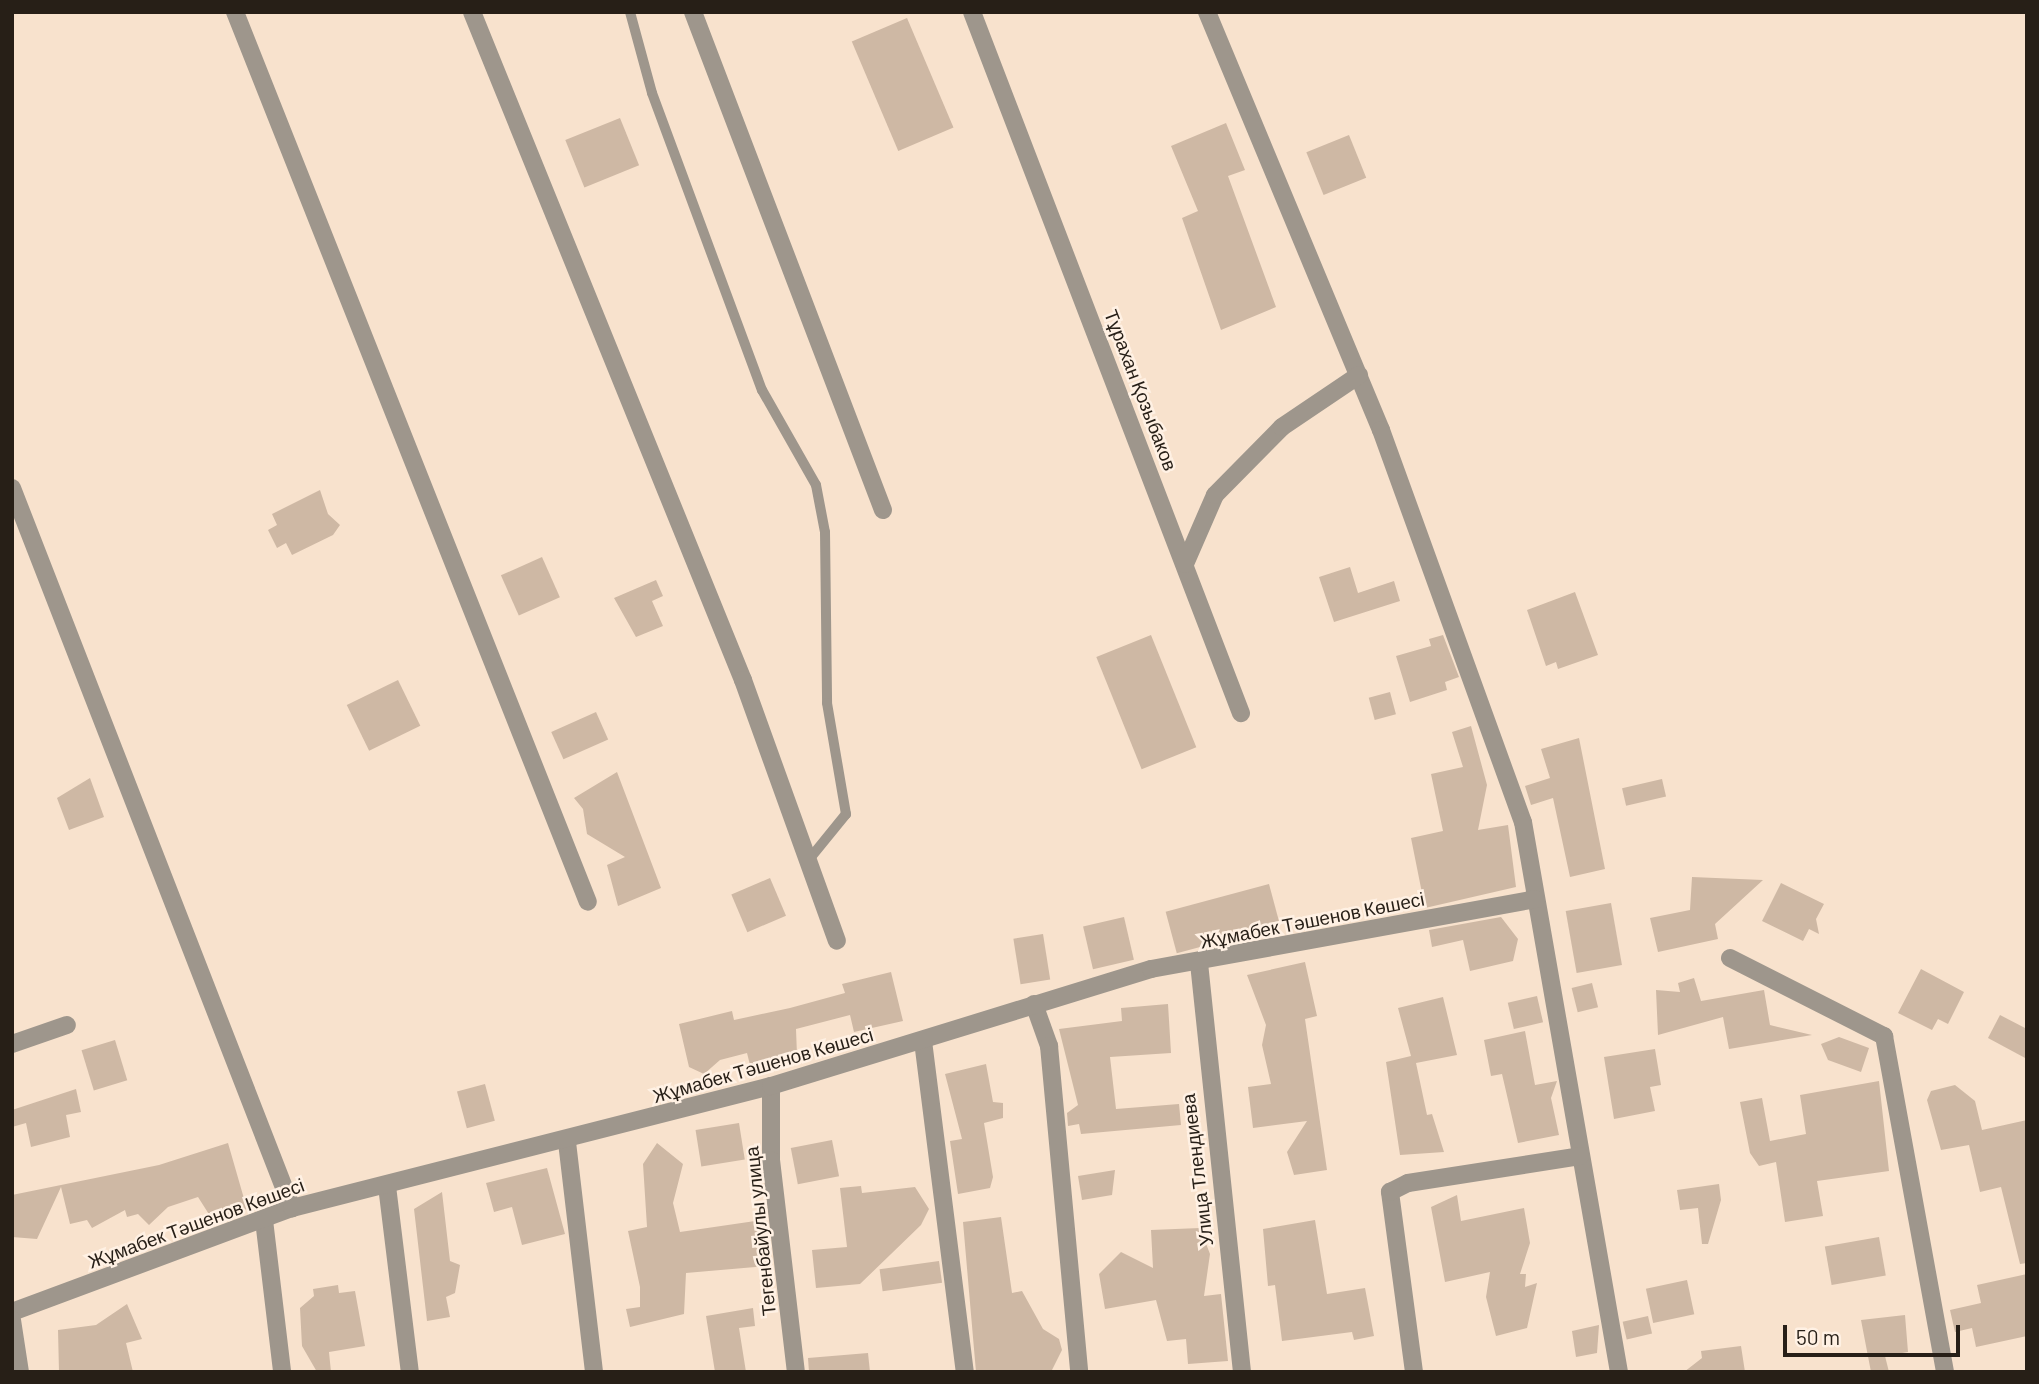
<!DOCTYPE html>
<html>
<head>
<meta charset="utf-8">
<style>
  body { margin:0 }
  #map { position:relative; width:2039px; height:1384px; overflow:hidden; background:#f8e2cd; font-family:Barlow,sans-serif }
  div>[style] { position:absolute }
  .building>* { inset:0; background:#ceb8a4; transform-origin:0 0 }
  .lane>* { height:10px; margin:-5px; padding:0 5px; transform-origin:5px; border-radius:5px; background:#9e968c }
  .street>* { height:18px; margin:-9px; padding:0 9px; transform-origin:9px; border-radius:9px; background:#9e968c }
  span { translate:-50% -50%; white-space:nowrap; text-align:center; line-height:1.15; -webkit-text-stroke:5px #fff1e4; paint-order:stroke }
  .street-label { font-size:19px; color:#271f17 }
  .frame { position:absolute; inset:0; border:14px solid #271f17; pointer-events:none }
  .scale { position:absolute; left:1783px; top:1325px; width:177px; height:32px; box-sizing:border-box; border:4px solid #271f17; border-top:0; padding-left:9px; font-size:21px; line-height:24px; white-space:nowrap; color:#271f17; -webkit-text-stroke:5px #fff1e4; paint-order:stroke }
</style>
</head>
<body>
<div id="map">
  <div class="building">
    <i style="left:907px;top:18px;width:119px;height:60px;rotate:67deg"></i>
    <i style="left:620px;top:118px;width:51px;height:59px;rotate:68deg"></i>
    <i style="clip-path:polygon(1226px 123px,1245px 170px,1228px 176px,1276px 307px,1221px 330px,1182px 218px,1198px 211px,1171px 146px)"></i>
    <i style="left:1349px;top:135px;width:46px;height:46px;rotate:68deg"></i>
    <i style="clip-path:polygon(320px 490px,328px 514px,340px 525px,333px 535px,292px 555px,286px 543px,277px 548px,268px 530px,277px 525px,272px 514px)"></i>
    <i style="left:542px;top:557px;width:44px;height:45px;rotate:66deg"></i>
    <i style="clip-path:polygon(1350px 567px,1358px 593px,1394px 581px,1400px 601px,1334px 622px,1319px 577px)"></i>
    <i style="clip-path:polygon(656px 580px,663px 596px,652px 601px,663px 626px,636px 637px,614px 598px)"></i>
    <i style="clip-path:polygon(1575px 592px,1598px 655px,1558px 669px,1556px 662px,1546px 666px,1527px 610px)"></i>
    <i style="left:1151px;top:635px;width:121px;height:59px;rotate:68deg"></i>
    <i style="clip-path:polygon(1443px 635px,1459px 677px,1445px 682px,1447px 690px,1410px 702px,1396px 656px,1431px 646px,1429px 639px)"></i>
    <i style="left:398px;top:680px;width:51px;height:57px;rotate:64deg"></i>
    <i style="left:1390px;top:692px;width:23px;height:22px;rotate:75deg"></i>
    <i style="left:596px;top:712px;width:30px;height:49px;rotate:66deg"></i>
    <i style="clip-path:polygon(1471px 726px,1487px 785px,1478px 830px,1508px 825px,1516px 887px,1425px 908px,1411px 838px,1443px 831px,1431px 774px,1463px 767px,1452px 732px)"></i>
    <i style="clip-path:polygon(1579px 738px,1605px 869px,1570px 877px,1553px 798px,1531px 805px,1525px 786px,1550px 778px,1541px 749px)"></i>
    <i style="clip-path:polygon(617px 772px,661px 888px,618px 906px,607px 865px,625px 857px,587px 834px,583px 809px,574px 798px)"></i>
    <i style="clip-path:polygon(90px 778px,104px 817px,69px 830px,57px 798px)"></i>
    <i style="left:1662px;top:779px;width:18px;height:41px;rotate:77deg"></i>
    <i style="clip-path:polygon(1692px 877px,1763px 880px,1715px 924px,1718px 939px,1658px 952px,1650px 918px,1690px 910px)"></i>
    <i style="left:770px;top:878px;width:41px;height:42px;rotate:67deg"></i>
    <i style="clip-path:polygon(1781px 883px,1824px 904px,1816px 919px,1819px 934px,1809px 929px,1803px 941px,1762px 921px)"></i>
    <i style="left:1269px;top:884px;width:43px;height:107px;rotate:75deg"></i>
    <i style="left:1611px;top:903px;width:63px;height:46px;rotate:80deg"></i>
    <i style="left:1124px;top:917px;width:44px;height:42px;rotate:77deg"></i>
    <i style="clip-path:polygon(1501px 917px,1518px 939px,1513px 961px,1470px 971px,1463px 940px,1432px 947px,1429px 930px)"></i>
    <i style="left:1043px;top:934px;width:46px;height:30px;rotate:81deg"></i>
    <i style="clip-path:polygon(1305px 962px,1317px 1016px,1305px 1019px,1327px 1170px,1294px 1175px,1287px 1152px,1307px 1121px,1253px 1128px,1248px 1087px,1271px 1084px,1262px 1045px,1266px 1025px,1247px 975px)"></i>
    <i style="clip-path:polygon(1921px 969px,1964px 992px,1948px 1024px,1938px 1019px,1932px 1030px,1898px 1013px)"></i>
    <i style="clip-path:polygon(891px 972px,903px 1021px,854px 1032px,850px 1015px,796px 1029px,797px 1055px,751px 1069px,747px 1053px,720px 1060px,704px 1074px,689px 1067px,679px 1024px,732px 1011px,734px 1020px,790px 1008px,845px 993px,842px 984px)"></i>
    <i style="clip-path:polygon(1694px 978px,1701px 1001px,1764px 990px,1770px 1025px,1812px 1035px,1729px 1049px,1723px 1017px,1658px 1035px,1656px 990px,1680px 992px,1678px 983px)"></i>
    <i style="left:1592px;top:983px;width:25px;height:21px;rotate:76deg"></i>
    <i style="left:1537px;top:996px;width:27px;height:30px;rotate:77deg"></i>
    <i style="clip-path:polygon(1443px 997px,1457px 1055px,1416px 1063px,1427px 1115px,1432px 1114px,1444px 1152px,1400px 1155px,1386px 1062px,1411px 1056px,1398px 1008px)"></i>
    <i style="clip-path:polygon(1168px 1004px,1171px 1053px,1110px 1057px,1116px 1109px,1179px 1104px,1181px 1125px,1081px 1134px,1079px 1124px,1068px 1126px,1067px 1113px,1078px 1105px,1059px 1029px,1122px 1021px,1121px 1008px)"></i>
    <i style="clip-path:polygon(2000px 1015px,2027px 1029px,2027px 1059px,1988px 1038px)"></i>
    <i style="clip-path:polygon(1525px 1031px,1535px 1085px,1557px 1081px,1551px 1098px,1559px 1135px,1518px 1143px,1502px 1074px,1491px 1076px,1484px 1040px)"></i>
    <i style="clip-path:polygon(1839px 1037px,1869px 1048px,1861px 1072px,1828px 1060px,1821px 1044px)"></i>
    <i style="left:115px;top:1040px;width:42px;height:35px;rotate:73deg"></i>
    <i style="clip-path:polygon(1655px 1049px,1661px 1085px,1650px 1087px,1655px 1111px,1614px 1119px,1604px 1057px)"></i>
    <i style="clip-path:polygon(986px 1064px,993px 1102px,1003px 1103px,1003px 1118px,984px 1123px,993px 1177px,990px 1188px,958px 1194px,950px 1141px,962px 1139px,945px 1074px)"></i>
    <i style="clip-path:polygon(1879px 1081px,1889px 1171px,1817px 1181px,1823px 1216px,1785px 1222px,1776px 1162px,1759px 1166px,1750px 1153px,1740px 1102px,1762px 1098px,1770px 1141px,1806px 1134px,1800px 1095px)"></i>
    <i style="left:485px;top:1084px;width:38px;height:29px;rotate:75deg"></i>
    <i style="clip-path:polygon(1955px 1085px,1975px 1101px,1982px 1130px,2027px 1120px,2027px 1263px,2020px 1264px,2001px 1187px,1980px 1192px,1969px 1145px,1941px 1150px,1927px 1100px,1931px 1091px)"></i>
    <i style="clip-path:polygon(76px 1089px,81px 1112px,66px 1115px,70px 1137px,31px 1147px,26px 1123px,12px 1127px,12px 1110px)"></i>
    <i style="left:739px;top:1123px;width:37px;height:44px;rotate:81deg"></i>
    <i style="left:832px;top:1140px;width:37px;height:42px;rotate:79deg"></i>
    <i style="clip-path:polygon(228px 1143px,247px 1209px,212px 1219px,198px 1197px,168px 1207px,149px 1225px,138px 1214px,127px 1217px,125px 1210px,92px 1228px,87px 1220px,70px 1224px,61px 1187px,37px 1239px,12px 1237px,12px 1195px,159px 1165px)"></i>
    <i style="clip-path:polygon(657px 1143px,683px 1164px,673px 1203px,680px 1232px,762px 1220px,766px 1266px,686px 1273px,684px 1314px,630px 1327px,626px 1309px,640px 1307px,640px 1287px,628px 1231px,647px 1227px,643px 1164px)"></i>
    <i style="clip-path:polygon(547px 1168px,565px 1234px,522px 1245px,512px 1207px,494px 1212px,486px 1183px)"></i>
    <i style="clip-path:polygon(1115px 1170px,1112px 1195px,1082px 1200px,1078px 1176px)"></i>
    <i style="clip-path:polygon(1719px 1184px,1721px 1200px,1708px 1244px,1702px 1244px,1698px 1208px,1680px 1210px,1677px 1190px)"></i>
    <i style="clip-path:polygon(861px 1186px,862px 1193px,915px 1187px,929px 1209px,921px 1225px,860px 1284px,816px 1288px,812px 1250px,847px 1247px,840px 1188px)"></i>
    <i style="clip-path:polygon(442px 1192px,450px 1261px,460px 1265px,455px 1293px,446px 1297px,450px 1317px,427px 1321px,414px 1209px)"></i>
    <i style="clip-path:polygon(1457px 1195px,1461px 1221px,1524px 1208px,1530px 1243px,1520px 1274px,1526px 1274px,1525px 1287px,1537px 1283px,1527px 1328px,1496px 1336px,1486px 1297px,1490px 1272px,1445px 1282px,1431px 1207px)"></i>
    <i style="clip-path:polygon(1001px 1217px,1012px 1293px,1022px 1291px,1043px 1329px,1059px 1339px,1062px 1350px,1051px 1372px,976px 1372px,963px 1222px)"></i>
    <i style="clip-path:polygon(1315px 1220px,1327px 1294px,1365px 1288px,1374px 1336px,1354px 1340px,1352px 1332px,1282px 1341px,1275px 1285px,1268px 1286px,1263px 1229px)"></i>
    <i style="clip-path:polygon(1200px 1228px,1210px 1254px,1204px 1296px,1221px 1294px,1228px 1361px,1188px 1364px,1186px 1339px,1167px 1341px,1156px 1300px,1105px 1309px,1099px 1274px,1121px 1252px,1153px 1268px,1151px 1230px)"></i>
    <i style="left:1879px;top:1237px;width:39px;height:55px;rotate:80deg"></i>
    <i style="left:939px;top:1261px;width:22px;height:60px;rotate:82deg"></i>
    <i style="clip-path:polygon(2027px 1274px,2027px 1336px,1976px 1347px,1972px 1328px,1955px 1332px,1950px 1310px,1981px 1303px,1977px 1285px)"></i>
    <i style="left:1687px;top:1280px;width:35px;height:42px;rotate:78deg"></i>
    <i style="clip-path:polygon(338px 1285px,339px 1293px,355px 1291px,365px 1346px,329px 1352px,331px 1372px,317px 1372px,302px 1346px,300px 1308px,314px 1296px,313px 1289px)"></i>
    <i style="clip-path:polygon(127px 1304px,142px 1339px,126px 1343px,133px 1372px,59px 1372px,58px 1330px,96px 1325px)"></i>
    <i style="clip-path:polygon(753px 1308px,755px 1326px,739px 1328px,746px 1372px,715px 1372px,706px 1316px)"></i>
    <i style="clip-path:polygon(1905px 1315px,1908px 1352px,1885px 1356px,1889px 1372px,1871px 1372px,1861px 1320px)"></i>
    <i style="left:1648px;top:1316px;width:18px;height:26px;rotate:77deg"></i>
    <i style="clip-path:polygon(1599px 1325px,1597px 1353px,1576px 1357px,1572px 1331px)"></i>
    <i style="clip-path:polygon(1741px 1346px,1745px 1372px,1684px 1372px,1702px 1358px,1701px 1351px)"></i>
    <i style="clip-path:polygon(868px 1353px,870px 1372px,809px 1372px,808px 1358px)"></i>
  </div>
  <div class="lane">
    <i style="left:630px;top:12px;width:84px;rotate:74.8deg"></i>
    <i style="left:652px;top:93px;width:317px;rotate:69.7deg"></i>
    <i style="left:762px;top:390px;width:109px;rotate:60.4deg"></i>
    <i style="left:816px;top:485px;width:48px;rotate:79.2deg"></i>
    <i style="left:825px;top:532px;width:171px;rotate:89.3deg"></i>
    <i style="left:827px;top:703px;width:113px;rotate:80.3deg"></i>
    <i style="left:846px;top:814px;width:62px;rotate:129.1deg"></i>
  </div>
  <div class="street">
    <i style="left:235px;top:12px;width:957px;rotate:68.37deg"></i>
    <i style="left:472px;top:12px;width:721px;rotate:67.92deg"></i>
    <i style="left:743px;top:680px;width:277px;rotate:70.2deg"></i>
    <i style="left:693px;top:12px;width:533px;rotate:69.12deg"></i>
    <i style="left:972px;top:12px;width:751px;rotate:69.01deg"></i>
    <i style="left:1207px;top:12px;width:453px;rotate:67.4deg"></i>
    <i style="left:1381px;top:430px;width:417px;rotate:70.1deg"></i>
    <i style="left:1523px;top:822px;width:558px;rotate:80.1deg"></i>
    <i style="left:12px;top:488px;width:773px;rotate:68.75deg"></i>
    <i style="left:1185px;top:564px;width:75px;rotate:-66.5deg"></i>
    <i style="left:1215px;top:495px;width:95px;rotate:-45.4deg"></i>
    <i style="left:1282px;top:427px;width:93px;rotate:-34deg"></i>
    <i style="left:1730px;top:958px;width:173px;rotate:26.9deg"></i>
    <i style="left:1884px;top:1036px;width:341px;rotate:79.7deg"></i>
    <i style="left:1199px;top:963px;width:411px;rotate:84deg"></i>
    <i style="left:1034px;top:1004px;width:45px;rotate:70.3deg"></i>
    <i style="left:1049px;top:1046px;width:327px;rotate:84.7deg"></i>
    <i style="left:923px;top:1041px;width:334px;rotate:82.8deg"></i>
    <i style="left:12px;top:1044px;width:58px;rotate:-19.1deg"></i>
    <i style="left:771px;top:1086px;width:74px;rotate:90deg"></i>
    <i style="left:771px;top:1160px;width:213px;rotate:83.3deg"></i>
    <i style="left:567px;top:1142px;width:232px;rotate:83.3deg"></i>
    <i style="left:387px;top:1186px;width:187px;rotate:83deg"></i>
    <i style="left:264px;top:1220px;width:153px;rotate:83.2deg"></i>
    <i style="left:12px;top:1312px;width:299px;rotate:-20.4deg"></i>
    <i style="left:292px;top:1208px;width:494px;rotate:-14.3deg"></i>
    <i style="left:771px;top:1086px;width:398px;rotate:-17.1deg"></i>
    <i style="left:1151px;top:969px;width:391px;rotate:-10.3deg"></i>
    <i style="left:12px;top:1320px;width:53px;rotate:81.3deg"></i>
    <i style="left:1414px;top:1372px;width:182px;rotate:-97.6deg"></i>
    <i style="left:1390px;top:1192px;width:20px;rotate:-27deg"></i>
    <i style="left:1408px;top:1183px;width:174px;rotate:-8.9deg"></i>
  </div>
  <div class="street-label">
    <span style="left:1141px;top:390px;rotate:69deg">Тұрахан Қозыбаков</span>
    <span style="left:1312px;top:920px;rotate:-11deg">Жұмабек Тәшенов Көшесі</span>
    <span style="left:763px;top:1065px;rotate:-16deg">Жұмабек Тәшенов Көшесі</span>
    <span style="left:1197px;top:1170px;rotate:-97deg">Улица Тлендиева</span>
    <span style="left:196px;top:1223px;rotate:-20deg">Жұмабек Тәшенов Көшесі</span>
    <span style="left:760px;top:1231px;rotate:-96deg">Тегенбайулы улица</span>
  </div>
  <div class="frame"></div>
  <div class="scale">50 m</div>
</div>
</body>
</html>
